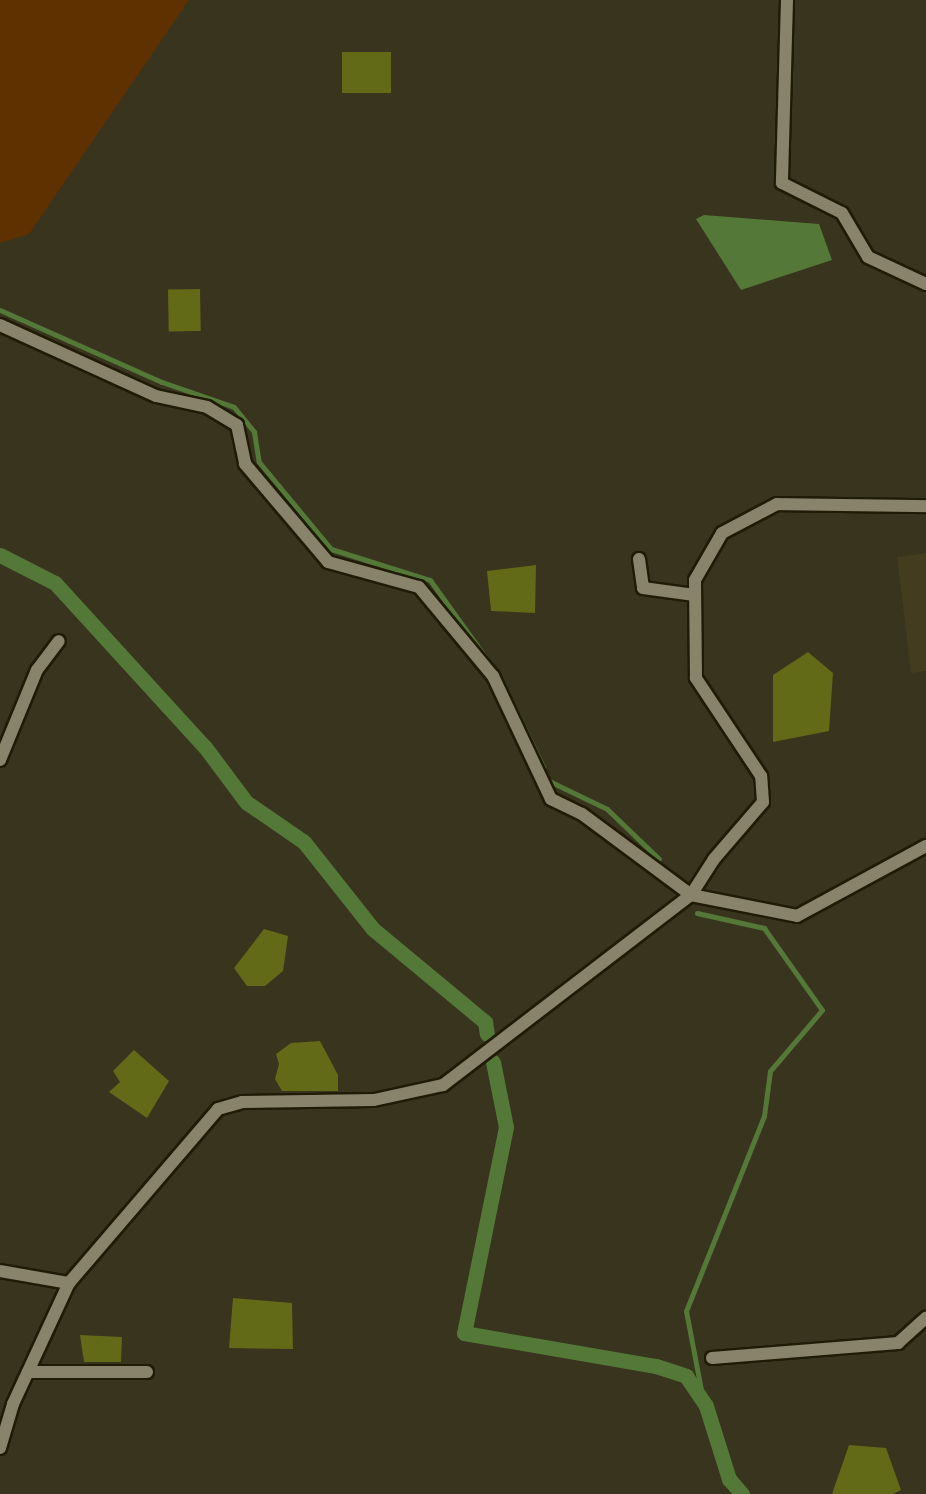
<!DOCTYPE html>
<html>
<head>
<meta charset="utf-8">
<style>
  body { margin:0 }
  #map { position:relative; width:926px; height:1494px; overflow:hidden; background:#39341e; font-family:Ubuntu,sans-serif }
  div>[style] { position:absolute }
  .built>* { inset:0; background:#433c1f }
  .green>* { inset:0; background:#5f3100 }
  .water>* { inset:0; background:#537837 }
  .stream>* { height:5px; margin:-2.5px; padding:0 2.5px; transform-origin:2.5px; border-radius:2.5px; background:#537837 }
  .canal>* { height:15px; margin:-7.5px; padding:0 7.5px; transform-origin:7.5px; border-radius:7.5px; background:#537837 }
  .building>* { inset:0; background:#626917; transform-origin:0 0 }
  .roads { filter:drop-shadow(2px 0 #201b06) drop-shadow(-2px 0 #201b06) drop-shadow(0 2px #201b06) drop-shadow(0 -2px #201b06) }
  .minor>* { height:12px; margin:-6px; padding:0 6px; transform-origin:6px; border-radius:6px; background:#89836b }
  span { translate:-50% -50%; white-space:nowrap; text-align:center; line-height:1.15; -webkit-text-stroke:8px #2e2914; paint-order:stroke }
</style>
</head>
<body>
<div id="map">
  <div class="built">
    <i style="clip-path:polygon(926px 553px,926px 671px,911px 673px,897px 557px)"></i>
  </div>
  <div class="green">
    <i style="clip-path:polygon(0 0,189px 0,29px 234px,0 243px)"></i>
  </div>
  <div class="water">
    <i style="clip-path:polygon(704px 215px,819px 224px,832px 260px,741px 290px,696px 219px)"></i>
  </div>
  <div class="stream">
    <i style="left:0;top:310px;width:177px;rotate:24deg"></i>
    <i style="left:162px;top:382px;width:76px;rotate:19.1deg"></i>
    <i style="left:234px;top:407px;width:32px;rotate:51deg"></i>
    <i style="left:254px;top:432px;width:30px;rotate:81deg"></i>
    <i style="left:259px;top:462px;width:113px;rotate:50.4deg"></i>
    <i style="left:331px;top:549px;width:104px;rotate:17.4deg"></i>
    <i style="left:430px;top:580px;width:100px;rotate:54.4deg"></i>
    <i style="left:500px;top:678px;width:99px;rotate:64.2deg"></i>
    <i style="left:549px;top:781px;width:64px;rotate:25.8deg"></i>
    <i style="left:607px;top:809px;width:72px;rotate:43.9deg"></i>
    <i style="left:697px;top:913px;width:69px;rotate:12.6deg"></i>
    <i style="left:764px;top:928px;width:100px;rotate:54.7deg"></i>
    <i style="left:822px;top:1010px;width:80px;rotate:130.4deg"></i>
    <i style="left:770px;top:1071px;width:45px;rotate:97.6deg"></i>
    <i style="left:764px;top:1116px;width:210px;rotate:111.8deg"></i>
    <i style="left:686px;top:1311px;width:91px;rotate:79.2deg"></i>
  </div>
  <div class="canal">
    <i style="left:0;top:555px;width:62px;rotate:27deg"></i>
    <i style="left:55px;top:583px;width:222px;rotate:47.6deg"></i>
    <i style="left:205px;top:747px;width:69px;rotate:53.3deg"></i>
    <i style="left:246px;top:802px;width:70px;rotate:34.6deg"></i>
    <i style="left:304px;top:842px;width:111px;rotate:51.6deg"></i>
    <i style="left:373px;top:929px;width:146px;rotate:39.7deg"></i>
    <i style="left:485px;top:1022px;width:12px;rotate:81deg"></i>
    <i style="left:493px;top:1062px;width:66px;rotate:78.7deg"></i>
    <i style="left:506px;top:1127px;width:210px;rotate:101.5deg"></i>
    <i style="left:464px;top:1333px;width:195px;rotate:9.8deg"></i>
    <i style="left:656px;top:1366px;width:32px;rotate:18deg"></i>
    <i style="left:686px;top:1376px;width:36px;rotate:56deg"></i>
    <i style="left:706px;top:1406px;width:77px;rotate:72.5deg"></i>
    <i style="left:729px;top:1479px;width:20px;rotate:49deg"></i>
  </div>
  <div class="building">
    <i style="left:342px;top:52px;width:49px;height:41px"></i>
    <i style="left:200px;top:289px;width:42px;height:32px;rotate:89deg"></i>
    <i style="clip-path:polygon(536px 565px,535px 613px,491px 611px,487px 571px)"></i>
    <i style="clip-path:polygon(808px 652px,833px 673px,829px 731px,773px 742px,773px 675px)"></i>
    <i style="clip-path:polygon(264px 929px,288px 936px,283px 971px,265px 986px,247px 986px,234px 968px)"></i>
    <i style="clip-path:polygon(320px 1041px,338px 1075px,338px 1091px,282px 1091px,275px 1079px,279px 1064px,276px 1054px,291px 1043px)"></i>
    <i style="clip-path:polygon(134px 1050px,169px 1081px,147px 1118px,109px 1092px,120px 1082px,113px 1071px)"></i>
    <i style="clip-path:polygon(233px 1298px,292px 1303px,293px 1349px,229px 1348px)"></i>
    <i style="clip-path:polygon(80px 1335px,122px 1337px,121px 1362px,84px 1362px)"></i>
    <i style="clip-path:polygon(849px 1445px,886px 1448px,901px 1490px,893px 1494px,832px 1494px)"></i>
  </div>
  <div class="roads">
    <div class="minor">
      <i style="left:787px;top:0;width:183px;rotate:91.6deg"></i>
      <i style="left:782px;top:183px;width:67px;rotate:26.6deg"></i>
      <i style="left:842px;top:213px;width:51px;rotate:59.4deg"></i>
      <i style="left:868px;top:257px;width:64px;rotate:25deg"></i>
      <i style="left:0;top:325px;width:171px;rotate:24.5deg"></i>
      <i style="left:156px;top:396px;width:52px;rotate:12.2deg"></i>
      <i style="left:207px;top:407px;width:35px;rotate:31deg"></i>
      <i style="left:237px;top:425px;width:40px;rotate:78deg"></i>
      <i style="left:245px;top:464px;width:128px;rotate:49.7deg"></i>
      <i style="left:328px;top:562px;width:94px;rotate:15.4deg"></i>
      <i style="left:419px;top:587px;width:116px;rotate:50.3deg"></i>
      <i style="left:493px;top:676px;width:136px;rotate:64.8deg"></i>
      <i style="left:551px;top:799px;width:34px;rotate:26deg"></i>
      <i style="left:582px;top:814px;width:136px;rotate:36.6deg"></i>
      <i style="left:691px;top:895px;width:108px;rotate:11.2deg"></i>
      <i style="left:797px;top:916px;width:147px;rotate:-28.5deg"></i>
      <i style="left:639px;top:559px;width:29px;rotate:82deg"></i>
      <i style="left:643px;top:588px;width:52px;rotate:7.7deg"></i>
      <i style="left:0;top:760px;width:97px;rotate:-67.7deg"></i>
      <i style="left:37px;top:670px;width:36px;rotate:-53deg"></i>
      <i style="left:0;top:1271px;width:70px;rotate:9.9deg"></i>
      <i style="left:712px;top:1358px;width:187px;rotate:-4.6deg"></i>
      <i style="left:898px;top:1343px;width:38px;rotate:-42deg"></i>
      <i style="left:28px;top:1372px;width:119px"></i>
      <i style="left:0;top:1448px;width:46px;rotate:-73.5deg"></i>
      <i style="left:13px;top:1404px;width:133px;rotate:-65.2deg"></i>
      <i style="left:69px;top:1283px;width:229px;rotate:-49.4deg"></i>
      <i style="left:218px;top:1109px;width:25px;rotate:-16deg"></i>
      <i style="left:242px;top:1102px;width:132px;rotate:-0.9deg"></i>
      <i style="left:374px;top:1100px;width:71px;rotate:-12.3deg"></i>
      <i style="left:443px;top:1085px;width:312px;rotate:-37.5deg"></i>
      <i style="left:691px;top:895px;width:43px;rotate:-57.4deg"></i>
      <i style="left:714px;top:859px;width:75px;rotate:-49.3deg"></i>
      <i style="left:763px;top:802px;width:26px;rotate:-94deg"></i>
      <i style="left:761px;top:776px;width:118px;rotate:-123.6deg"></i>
      <i style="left:696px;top:678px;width:98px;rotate:-90.6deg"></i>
      <i style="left:695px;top:580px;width:54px;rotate:-60.1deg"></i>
      <i style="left:722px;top:533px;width:62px;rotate:-27.8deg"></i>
      <i style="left:777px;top:504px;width:149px;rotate:0.8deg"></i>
    </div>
  </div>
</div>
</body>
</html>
